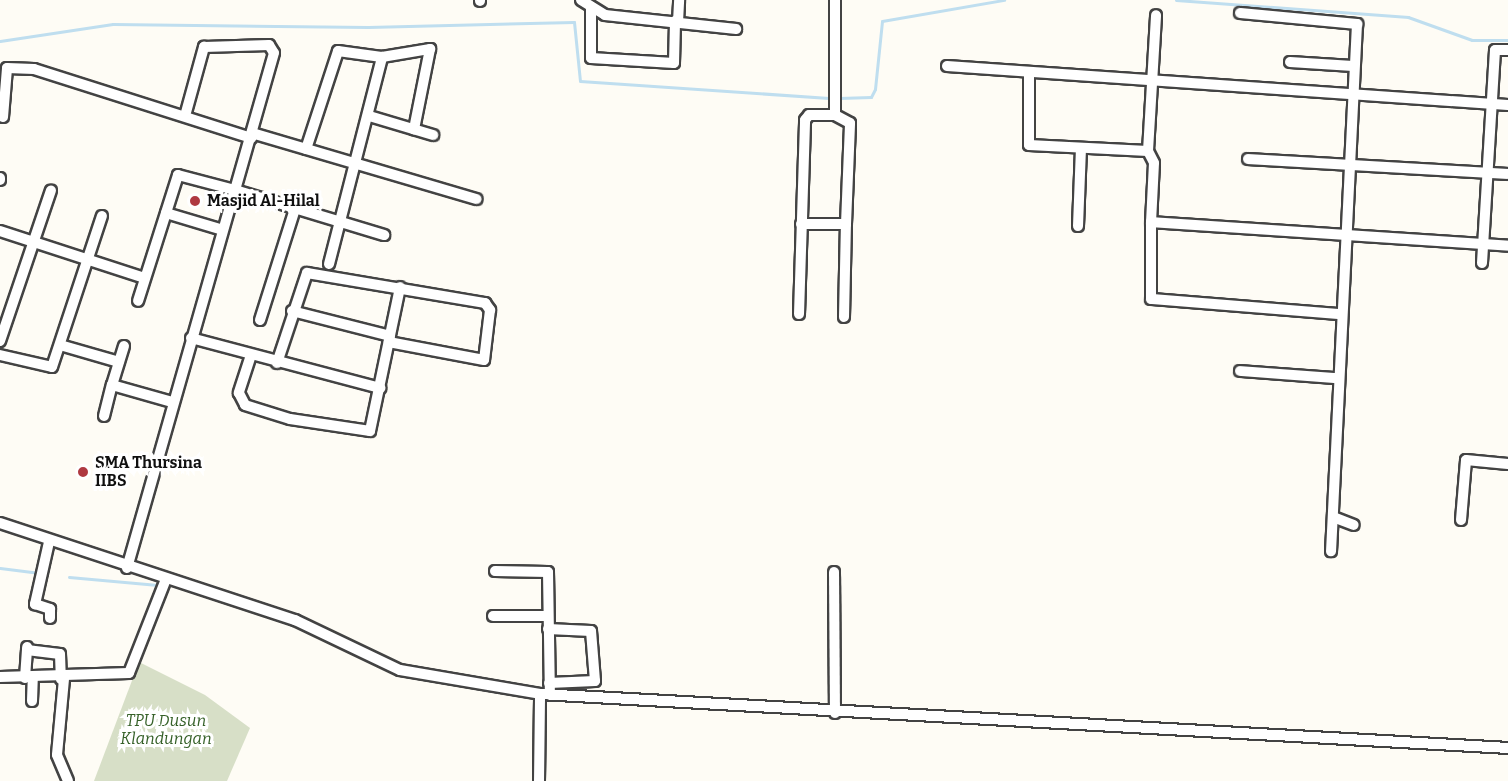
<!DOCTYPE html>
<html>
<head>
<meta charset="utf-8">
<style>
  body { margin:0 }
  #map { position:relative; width:1508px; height:781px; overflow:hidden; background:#fefcf5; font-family:Bitter,serif }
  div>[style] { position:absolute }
  .cemetery>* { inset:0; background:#d7dfc7 }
  .stream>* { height:3px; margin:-1.5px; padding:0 1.5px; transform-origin:1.5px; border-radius:1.5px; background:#bfdeef }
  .roads { filter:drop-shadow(2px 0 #434343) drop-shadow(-2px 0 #434343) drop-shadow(0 2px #434343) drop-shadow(0 -2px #434343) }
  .minor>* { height:10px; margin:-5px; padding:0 5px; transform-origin:5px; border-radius:5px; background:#fff }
  .dots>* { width:16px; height:16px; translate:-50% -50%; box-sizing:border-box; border:3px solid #fff; border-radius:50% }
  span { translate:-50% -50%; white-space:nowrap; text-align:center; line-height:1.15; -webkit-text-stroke:6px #fff; paint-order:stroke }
  .poi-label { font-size:16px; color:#101010; font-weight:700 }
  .left { translate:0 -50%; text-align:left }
  .park-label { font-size:16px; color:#356028; font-style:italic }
</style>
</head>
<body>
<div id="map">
  <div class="cemetery">
    <i style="clip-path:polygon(139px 662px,205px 695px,250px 728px,227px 781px,94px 781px)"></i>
  </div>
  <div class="stream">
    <i style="left:1176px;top:0;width:233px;rotate:4.2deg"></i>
    <i style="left:1408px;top:17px;width:68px;rotate:19.8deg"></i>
    <i style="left:1472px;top:40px;width:36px"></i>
    <i style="left:0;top:41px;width:114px;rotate:-8.6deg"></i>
    <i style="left:113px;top:24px;width:255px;rotate:0.7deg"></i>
    <i style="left:368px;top:27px;width:206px;rotate:-1.4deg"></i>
    <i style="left:574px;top:22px;width:59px;rotate:84.2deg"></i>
    <i style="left:580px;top:81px;width:253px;rotate:3.9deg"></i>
    <i style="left:839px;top:98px;width:32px;rotate:-2deg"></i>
    <i style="left:871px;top:97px;width:9px;rotate:-63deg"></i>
    <i style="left:875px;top:89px;width:68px;rotate:-84.1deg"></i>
    <i style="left:882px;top:21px;width:124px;rotate:-9.8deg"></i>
    <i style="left:0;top:568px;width:34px;rotate:7deg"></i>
    <i style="left:69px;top:577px;width:89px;rotate:5.1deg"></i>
  </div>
  <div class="roads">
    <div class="minor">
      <i style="left:581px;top:0;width:28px;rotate:32deg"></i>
      <i style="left:605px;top:15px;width:132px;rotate:6.1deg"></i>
      <i style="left:480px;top:1px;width:1px;rotate:-90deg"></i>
      <i style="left:591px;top:8px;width:50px;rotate:90deg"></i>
      <i style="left:591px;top:58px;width:83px;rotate:3.4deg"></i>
      <i style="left:674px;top:63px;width:42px;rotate:-88.6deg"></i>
      <i style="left:1240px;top:13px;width:118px;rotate:5.4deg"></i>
      <i style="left:1357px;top:24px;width:528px;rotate:92.82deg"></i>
      <i style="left:678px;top:22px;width:22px;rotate:-87deg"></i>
      <i style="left:1290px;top:62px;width:63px;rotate:3.6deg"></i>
      <i style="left:947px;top:66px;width:562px;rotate:3.98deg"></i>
      <i style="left:1029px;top:73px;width:72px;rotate:90deg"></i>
      <i style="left:1029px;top:145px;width:119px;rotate:2.9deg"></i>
      <i style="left:1148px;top:151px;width:13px;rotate:63deg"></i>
      <i style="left:1154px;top:163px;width:59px;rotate:92.9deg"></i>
      <i style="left:1151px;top:222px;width:358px;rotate:3.8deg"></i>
      <i style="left:185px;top:116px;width:72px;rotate:-74.6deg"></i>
      <i style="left:204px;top:47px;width:65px;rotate:-1.8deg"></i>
      <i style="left:269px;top:45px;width:9px;rotate:58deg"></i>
      <i style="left:274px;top:53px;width:142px;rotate:105.9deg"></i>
      <i style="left:235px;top:190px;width:156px;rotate:16.8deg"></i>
      <i style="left:369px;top:116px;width:67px;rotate:16.5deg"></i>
      <i style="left:3px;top:117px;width:49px;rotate:-85.3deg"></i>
      <i style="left:7px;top:68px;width:27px;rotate:2deg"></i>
      <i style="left:34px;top:69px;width:228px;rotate:17.6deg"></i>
      <i style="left:252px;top:133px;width:234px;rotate:16.4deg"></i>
      <i style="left:306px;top:149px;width:103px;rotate:-71.9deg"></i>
      <i style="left:338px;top:51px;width:44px;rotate:7.8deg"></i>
      <i style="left:382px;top:57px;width:49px;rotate:-9.5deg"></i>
      <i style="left:430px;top:49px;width:82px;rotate:101.3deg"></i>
      <i style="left:1148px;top:151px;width:136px;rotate:-86.6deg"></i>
      <i style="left:1248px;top:159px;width:260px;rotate:3.3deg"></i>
      <i style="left:0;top:180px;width:2px;rotate:-90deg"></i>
      <i style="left:166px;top:213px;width:59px;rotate:16.6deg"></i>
      <i style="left:1151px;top:222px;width:77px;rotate:90deg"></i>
      <i style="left:1151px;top:299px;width:189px;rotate:4.6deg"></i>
      <i style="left:801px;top:224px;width:45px"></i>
      <i style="left:846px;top:224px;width:101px;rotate:-87.7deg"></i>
      <i style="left:850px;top:123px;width:17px;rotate:-152deg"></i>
      <i style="left:835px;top:115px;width:115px;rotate:-90deg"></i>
      <i style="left:1078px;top:226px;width:78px;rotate:-87.8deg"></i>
      <i style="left:0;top:231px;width:152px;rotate:18deg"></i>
      <i style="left:1482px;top:263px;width:213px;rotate:-86.5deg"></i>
      <i style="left:1495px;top:50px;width:13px"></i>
      <i style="left:329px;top:264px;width:214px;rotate:-75.6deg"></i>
      <i style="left:292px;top:311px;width:101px;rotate:14.3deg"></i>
      <i style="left:799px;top:314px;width:194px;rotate:-88.2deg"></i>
      <i style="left:805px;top:120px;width:6px;rotate:-51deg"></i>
      <i style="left:809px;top:115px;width:26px"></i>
      <i style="left:844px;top:317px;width:93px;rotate:-88.8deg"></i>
      <i style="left:260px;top:320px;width:116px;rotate:-72.5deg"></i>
      <i style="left:191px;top:338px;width:196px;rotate:14.8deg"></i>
      <i style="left:0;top:341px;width:159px;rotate:-71.3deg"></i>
      <i style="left:60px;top:345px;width:61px;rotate:16.1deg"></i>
      <i style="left:124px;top:346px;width:41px;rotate:107.1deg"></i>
      <i style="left:112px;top:385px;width:62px;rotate:15.8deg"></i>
      <i style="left:0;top:355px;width:53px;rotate:13deg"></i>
      <i style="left:52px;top:367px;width:159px;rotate:-71.7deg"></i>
      <i style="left:251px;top:355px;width:40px;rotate:108deg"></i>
      <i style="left:239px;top:393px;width:13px;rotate:63deg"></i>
      <i style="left:245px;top:405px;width:47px;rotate:17.3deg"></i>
      <i style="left:290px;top:419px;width:81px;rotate:8.5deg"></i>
      <i style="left:370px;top:431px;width:147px;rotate:-78.2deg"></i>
      <i style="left:277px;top:363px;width:95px;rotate:-71.6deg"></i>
      <i style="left:307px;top:273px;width:181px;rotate:9.6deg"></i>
      <i style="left:485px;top:303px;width:9px;rotate:54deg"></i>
      <i style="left:490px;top:310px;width:50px;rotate:96.8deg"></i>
      <i style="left:484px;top:360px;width:97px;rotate:-169.3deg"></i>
      <i style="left:1240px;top:371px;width:96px;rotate:4.2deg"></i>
      <i style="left:104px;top:416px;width:32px;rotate:-76deg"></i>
      <i style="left:1333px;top:517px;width:22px;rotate:21deg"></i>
      <i style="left:1461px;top:520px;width:60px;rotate:-85.2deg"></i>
      <i style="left:1466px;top:460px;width:42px;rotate:5.4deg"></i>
      <i style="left:0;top:523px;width:311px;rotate:18.2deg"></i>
      <i style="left:295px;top:620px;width:116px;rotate:25.5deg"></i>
      <i style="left:400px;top:670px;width:142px;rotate:9.7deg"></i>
      <i style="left:540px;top:694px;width:970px;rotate:3.19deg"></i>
      <i style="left:49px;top:542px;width:64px;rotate:102.7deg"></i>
      <i style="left:35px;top:604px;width:16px;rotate:18deg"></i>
      <i style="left:50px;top:609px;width:9px;rotate:90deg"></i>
      <i style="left:127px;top:568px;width:393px;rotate:-74.1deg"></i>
      <i style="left:235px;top:190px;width:59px;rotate:-165.3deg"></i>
      <i style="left:178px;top:175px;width:132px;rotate:107.6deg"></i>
      <i style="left:495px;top:571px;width:53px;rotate:1.1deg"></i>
      <i style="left:548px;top:572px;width:123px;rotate:89.1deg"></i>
      <i style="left:834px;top:572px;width:141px;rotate:89.6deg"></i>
      <i style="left:493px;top:616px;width:55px"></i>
      <i style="left:548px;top:629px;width:43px;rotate:2.7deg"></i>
      <i style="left:591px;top:631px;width:50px;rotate:85.4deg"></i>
      <i style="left:595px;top:681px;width:46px;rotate:177.5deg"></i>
      <i style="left:27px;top:650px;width:33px;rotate:7deg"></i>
      <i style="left:60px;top:654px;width:25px;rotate:88deg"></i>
      <i style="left:0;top:677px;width:129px;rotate:-1.8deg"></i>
      <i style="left:129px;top:673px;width:101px;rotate:-68.5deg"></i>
      <i style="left:25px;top:678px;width:31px;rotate:-86deg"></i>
      <i style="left:64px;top:679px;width:76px;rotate:95.3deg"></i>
      <i style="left:57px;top:755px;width:28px;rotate:67deg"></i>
      <i style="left:32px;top:701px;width:23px;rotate:-88deg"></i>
      <i style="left:539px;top:781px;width:87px;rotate:-89.3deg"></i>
    </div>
  </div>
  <div class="dots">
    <i style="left:195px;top:201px;background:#af3941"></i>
    <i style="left:83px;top:472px;background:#af3941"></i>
  </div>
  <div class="poi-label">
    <span class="left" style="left:207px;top:201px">Masjid Al-Hilal</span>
    <span class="left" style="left:95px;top:472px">SMA Thursina<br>IIBS</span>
  </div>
  <div class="park-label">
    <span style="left:166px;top:730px">TPU Dusun<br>Klandungan</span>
  </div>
</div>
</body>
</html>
